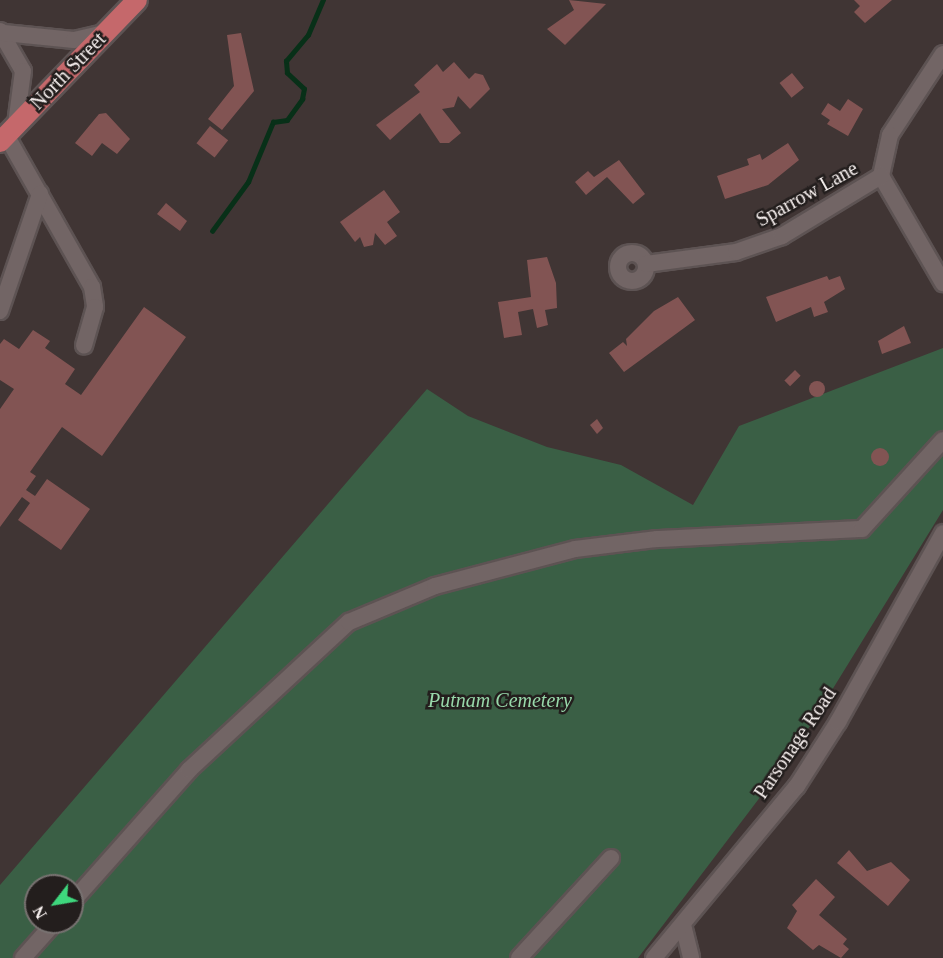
<!DOCTYPE html>
<html>
<head>
<meta charset="utf-8">
<style>
  body { margin:0 }
  #map { position:relative; width:943px; height:958px; overflow:hidden; background:#403534; font-family:Georgia,serif }
  div>[style] { position:absolute }
  .green>* { inset:0; background:#3a5f45 }
  .stream>* { height:4.5px; margin:-2.25px; padding:0 2.25px; transform-origin:2.25px; border-radius:2.25px; background:#083018 }
  .building>* { inset:0; background:#825453; transform-origin:0 0 }
  .round { border-radius:50% }
  .roads { filter:drop-shadow(2px 0 #5d5353) drop-shadow(-2px 0 #5d5353) drop-shadow(0 2px #5d5353) drop-shadow(0 -2px #5d5353) }
  .minor>* { height:16px; margin:-8px; padding:0 8px; transform-origin:8px; border-radius:8px; background:#726565 }
  .minor>.ring { margin:-8px; padding:0; box-sizing:content-box; background:none; border:16px solid #726565; border-radius:50% }
  .major>* { height:20px; margin:-10px; padding:0 10px; transform-origin:10px; border-radius:10px; background:#c5686b }
  span { translate:-50% -50%; white-space:nowrap; text-align:center; line-height:1.15; -webkit-text-stroke:5px #231e1d; paint-order:stroke }
  .street-label { font-size:20px; color:#f8f1f0 }
  .park-label { font-size:20px; color:#98d8aa; font-style:italic }
  .north { position:absolute; left:24px; top:874px; width:60px; height:60px; box-sizing:border-box; background:#231e1d; border:2px solid #787271; border-radius:50%; rotate:239deg; font-size:16px; font-weight:700; line-height:24px; text-align:center; color:#f8f1f0 }
  .north::after { content:''; display:block; margin:auto; width:21px; height:27px; background:#3ed77d; clip-path:polygon(50% 0,100% 100%,50% 72%,0 100%) }
</style>
</head>
<body>
<div id="map">
  <div class="green">
    <i style="clip-path:polygon(evenodd,943px 348px,943px 510px,792px 755px,638px 958px,0 958px,0 885px,427px 389px,468px 416px,547px 447px,621px 465px,693px 505px,739px 426px,943px 348px,36px 886px,72px 886px,72px 922px,36px 922px,36px 886px)"></i>
  </div>
  <div class="stream">
    <i style="left:212px;top:231px;width:61px;rotate:-53.7deg"></i>
    <i style="left:248px;top:182px;width:65px;rotate:-67.4deg"></i>
    <i style="left:273px;top:122px;width:14px;rotate:-8deg"></i>
    <i style="left:287px;top:120px;width:26px;rotate:-54deg"></i>
    <i style="left:302px;top:99px;width:10px;rotate:-79deg"></i>
    <i style="left:304px;top:89px;width:23px;rotate:-137deg"></i>
    <i style="left:287px;top:73px;width:12px;rotate:-95deg"></i>
    <i style="left:286px;top:61px;width:34px;rotate:-50deg"></i>
    <i style="left:308px;top:35px;width:38px;rotate:-67deg"></i>
  </div>
  <div class="building">
    <i style="clip-path:polygon(569px 0,606px 4px,565px 45px,547px 29px,574px 10px)"></i>
    <i style="clip-path:polygon(854px 0,892px 0,865px 23px,854px 12px,860px 6px)"></i>
    <i style="clip-path:polygon(241px 33px,254px 91px,222px 130px,208px 119px,234px 86px,227px 35px)"></i>
    <i style="clip-path:polygon(454px 62px,469px 79px,475px 73px,483px 75px,490px 89px,470px 109px,458px 96px,454px 107px,442px 109px,461px 133px,449px 143px,440px 143px,420px 113px,390px 140px,376px 125px,420px 92px,414px 85px,437px 64px,443px 72px)"></i>
    <i style="left:792px;top:73px;width:19px;height:16px;rotate:51deg"></i>
    <i style="clip-path:polygon(848px 99px,863px 109px,848px 136px,827px 124px,830px 120px,821px 114px,828px 103px,840px 111px)"></i>
    <i style="clip-path:polygon(106px 113px,130px 139px,117px 154px,102px 143px,92px 156px,75px 143px,99px 114px)"></i>
    <i style="left:210px;top:126px;width:23px;height:22px;rotate:38deg"></i>
    <i style="clip-path:polygon(788px 143px,799px 160px,768px 185px,725px 199px,717px 176px,749px 165px,747px 159px,760px 154px,762px 160px)"></i>
    <i style="clip-path:polygon(619px 160px,645px 194px,633px 204px,607px 177px,586px 195px,575px 182px,588px 171px,594px 177px)"></i>
    <i style="clip-path:polygon(384px 190px,400px 212px,387px 222px,397px 236px,385px 245px,375px 233px,373px 245px,364px 247px,360px 237px,355px 242px,340px 222px)"></i>
    <i style="clip-path:polygon(166px 203px,187px 221px,180px 231px,157px 214px)"></i>
    <i style="clip-path:polygon(547px 257px,556px 283px,557px 308px,545px 310px,548px 325px,537px 328px,533px 309px,518px 312px,522px 335px,504px 338px,498px 302px,531px 297px,527px 260px)"></i>
    <i style="clip-path:polygon(827px 276px,829px 280px,840px 276px,845px 289px,824px 302px,828px 312px,814px 317px,811px 307px,776px 322px,766px 297px)"></i>
    <i style="clip-path:polygon(678px 297px,695px 320px,624px 372px,609px 353px,623px 342px,627px 346px,626px 339px,654px 311px)"></i>
    <i style="clip-path:polygon(144px 307px,186px 337px,102px 456px,62px 427px,30px 472px,36px 476px,26px 490px,35px 496px,47px 479px,90px 509px,61px 550px,18px 520px,30px 503px,22px 497px,0 527px,0 409px,14px 389px,0 380px,0 344px,4px 339px,19px 349px,33px 330px,50px 341px,45px 348px,75px 369px,65px 384px,81px 395px)"></i>
    <i style="clip-path:polygon(904px 326px,911px 343px,882px 354px,878px 341px)"></i>
    <i style="left:795px;top:370px;width:8px;height:15px;rotate:45deg"></i>
    <i class="round" style="left:809px;top:381px;width:16px;height:16px"></i>
    <i style="clip-path:polygon(597px 419px,603px 428px,597px 434px,590px 425px)"></i>
    <i class="round" style="left:871px;top:448px;width:18px;height:18px"></i>
    <i style="clip-path:polygon(849px 850px,867px 871px,891px 862px,910px 880px,888px 906px,837px 863px)"></i>
    <i style="clip-path:polygon(816px 879px,835px 897px,819px 915px,847px 939px,843px 944px,849px 949px,841px 958px,819px 945px,813px 950px,787px 928px,797px 911px,792px 905px)"></i>
  </div>
  <div class="roads">
    <div class="minor">
      <i style="left:0;top:31px;width:46px;rotate:60.1deg"></i>
      <i style="left:23px;top:71px;width:53px;rotate:97.5deg"></i>
      <i style="left:4px;top:33px;width:70px;rotate:5.7deg"></i>
      <i style="left:74px;top:40px;width:32px;rotate:-13deg"></i>
      <i style="left:943px;top:54px;width:97px;rotate:123.2deg"></i>
      <i style="left:890px;top:135px;width:42px;rotate:102.4deg"></i>
      <i style="left:881px;top:176px;width:124px;rotate:59.9deg"></i>
      <i style="left:6px;top:135px;width:175px;rotate:60.5deg"></i>
      <i style="left:92px;top:287px;width:20px;rotate:81deg"></i>
      <i style="left:95px;top:307px;width:40px;rotate:106deg"></i>
      <i class="ring" style="left:618px;top:253px;width:12px;height:12px"></i>
      <i style="left:646px;top:264px;width:91px;rotate:-7.6deg"></i>
      <i style="left:736px;top:252px;width:49px;rotate:-19.2deg"></i>
      <i style="left:782px;top:236px;width:116px;rotate:-31.2deg"></i>
      <i style="left:0;top:311px;width:124px;rotate:-71.1deg"></i>
      <i style="left:72px;top:902px;width:176px;rotate:-48.4deg"></i>
      <i style="left:189px;top:770px;width:218px;rotate:-42.8deg"></i>
      <i style="left:349px;top:622px;width:93px;rotate:-22.7deg"></i>
      <i style="left:435px;top:586px;width:145px;rotate:-14.8deg"></i>
      <i style="left:575px;top:549px;width:83px;rotate:-7deg"></i>
      <i style="left:657px;top:539px;width:205px;rotate:-2.8deg"></i>
      <i style="left:862px;top:529px;width:120px;rotate:-47.7deg"></i>
      <i style="left:683px;top:925px;width:34px;rotate:76deg"></i>
      <i style="left:23px;top:958px;width:48px;rotate:-48.4deg"></i>
      <i style="left:519px;top:958px;width:136px;rotate:-47.4deg"></i>
      <i style="left:654px;top:958px;width:224px;rotate:-50.3deg"></i>
      <i style="left:797px;top:786px;width:76px;rotate:-57.4deg"></i>
      <i style="left:838px;top:722px;width:216px;rotate:-60.9deg"></i>
    </div>
    <div class="major">
      <i style="left:0;top:142px;width:197px;rotate:-46deg"></i>
    </div>
  </div>
  <div class="street-label">
    <span style="left:68px;top:71px;rotate:-46deg">North Street</span>
    <span style="left:807px;top:194px;rotate:-29deg">Sparrow Lane</span>
    <span style="left:795px;top:743px;rotate:-56deg">Parsonage Road</span>
  </div>
  <div class="park-label">
    <span style="left:500px;top:700px">Putnam Cemetery</span>
  </div>
  <div class="north">N</div>
</div>
</body>
</html>
